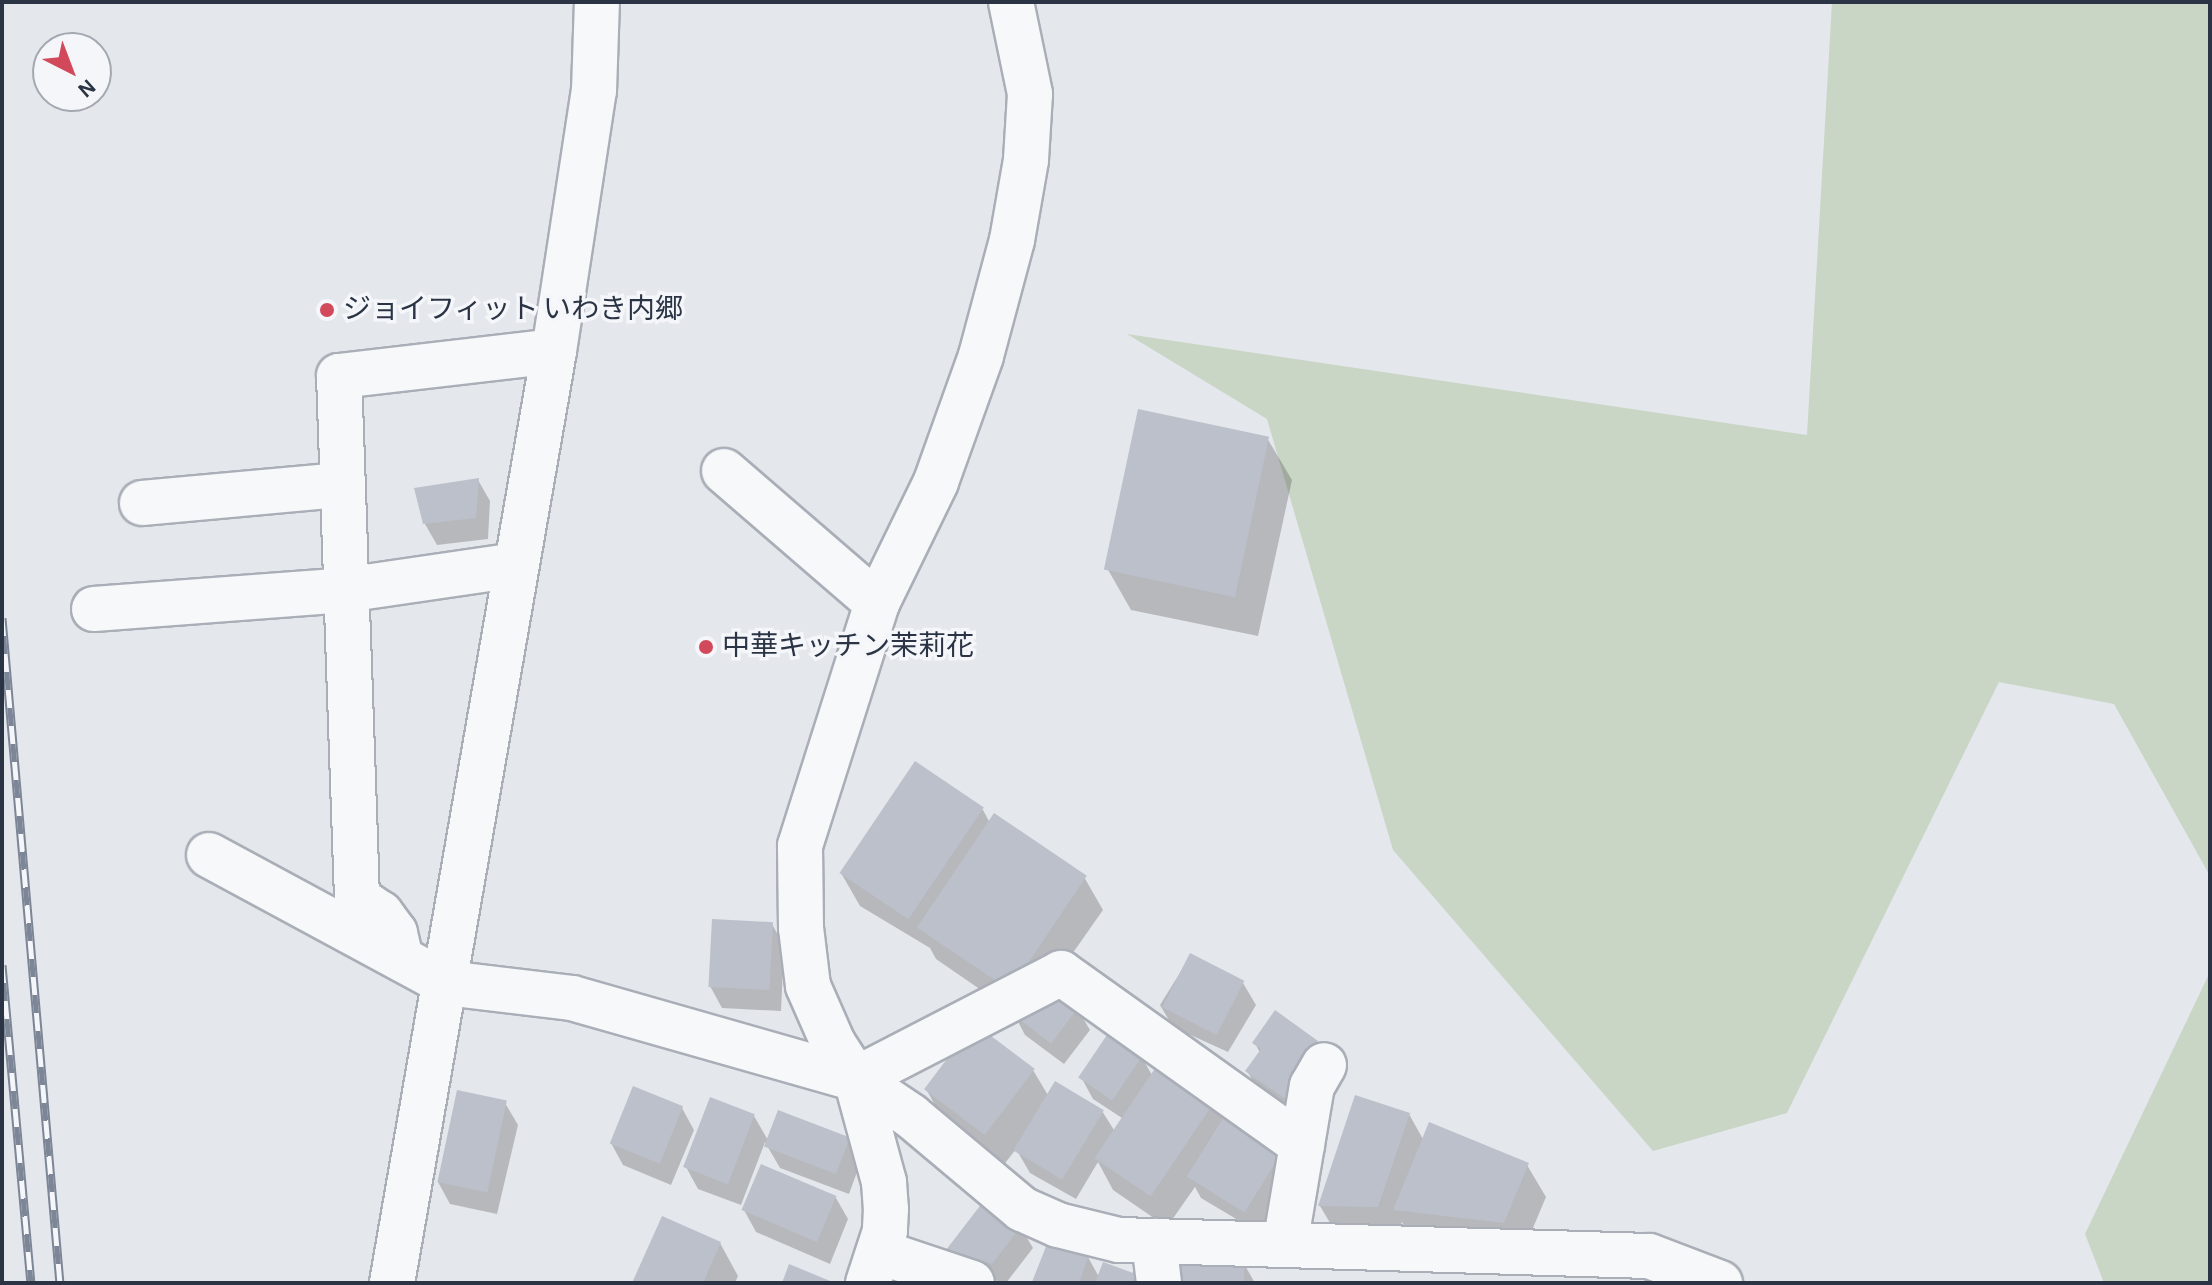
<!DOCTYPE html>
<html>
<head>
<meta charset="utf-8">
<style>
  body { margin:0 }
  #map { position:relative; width:2212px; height:1285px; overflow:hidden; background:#e4e7ec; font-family:"Alegreya Sans","Noto Sans JP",sans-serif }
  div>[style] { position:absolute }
  .green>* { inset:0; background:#c9d6c5 }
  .shadow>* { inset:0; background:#0003 }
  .building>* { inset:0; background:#bbc0ca; transform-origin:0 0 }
  .roads { filter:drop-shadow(2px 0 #a9aeb7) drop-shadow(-2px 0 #a9aeb7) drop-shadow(0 2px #a9aeb7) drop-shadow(0 -2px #a9aeb7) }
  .minor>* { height:44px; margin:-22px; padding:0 22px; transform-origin:22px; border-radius:22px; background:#f7f8fa }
  .tertiary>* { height:44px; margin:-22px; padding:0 22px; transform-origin:22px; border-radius:22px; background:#f7f8fa }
  .rail>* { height:9px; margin-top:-4.5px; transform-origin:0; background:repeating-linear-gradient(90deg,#f4f6f9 0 18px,#7d8696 0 36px); box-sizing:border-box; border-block:2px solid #7d8696 }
  .dots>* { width:22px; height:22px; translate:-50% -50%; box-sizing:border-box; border:4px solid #f4f6f9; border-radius:50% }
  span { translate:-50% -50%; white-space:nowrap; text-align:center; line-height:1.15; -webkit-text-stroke:7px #f4f6f9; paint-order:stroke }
  .poi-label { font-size:28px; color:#2b3445 }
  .left { translate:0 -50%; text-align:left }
  .frame { position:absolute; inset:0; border:4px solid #2b3445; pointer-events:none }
  .north { position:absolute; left:32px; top:32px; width:80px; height:80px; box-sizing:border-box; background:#f4f6f9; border:2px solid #a4a8b1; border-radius:50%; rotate:138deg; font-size:22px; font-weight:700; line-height:32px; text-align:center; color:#2b3445 }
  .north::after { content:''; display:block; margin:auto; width:28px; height:36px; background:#d1495b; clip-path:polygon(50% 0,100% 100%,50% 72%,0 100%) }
</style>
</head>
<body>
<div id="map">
  <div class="green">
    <i style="clip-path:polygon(1832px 2px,2210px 2px,2210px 876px,2114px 704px,1999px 682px,1787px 1113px,1653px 1151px,1393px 850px,1267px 419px,1127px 334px,1807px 435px)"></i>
    <i style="clip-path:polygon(2210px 972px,2210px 1283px,2104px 1283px,2085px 1234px)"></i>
  </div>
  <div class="shadow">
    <i style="clip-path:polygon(1267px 438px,1292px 480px,1258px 636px,1131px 610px,1107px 568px)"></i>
    <i style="clip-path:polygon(478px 480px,490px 501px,488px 539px,437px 545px,425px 524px)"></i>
    <i style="clip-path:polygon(915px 764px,983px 810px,990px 823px,1084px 877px,1103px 910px,1049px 987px,1077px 1008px,1090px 1030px,1064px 1064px,1025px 1035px,1013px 1012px,936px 959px,930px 948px,860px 906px,841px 873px)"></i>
    <i style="clip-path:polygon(772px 924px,784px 946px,781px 1011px,722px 1008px,710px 986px)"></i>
    <i style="clip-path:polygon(1191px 955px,1243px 983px,1256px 1005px,1228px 1052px,1173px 1027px,1160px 1005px)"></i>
    <i style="clip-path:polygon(1316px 1042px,1329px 1064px,1300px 1121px,1260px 1092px,1247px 1071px,1260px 1053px,1255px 1043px)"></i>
    <i style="clip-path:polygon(1141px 1056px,1152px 1075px,1163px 1061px,1296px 1171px,1258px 1232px,1201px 1198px,1195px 1187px,1167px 1227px,1113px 1190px,1098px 1162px,1076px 1199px,1030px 1173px,1016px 1149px,1003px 1166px,944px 1121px,926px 1089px,1033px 1070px,1049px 1097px,1102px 1111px,1114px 1130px,1122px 1118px,1093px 1099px,1081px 1077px)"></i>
    <i style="clip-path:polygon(505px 1103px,518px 1125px,497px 1214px,450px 1204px,438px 1182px)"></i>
    <i style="clip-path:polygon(682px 1108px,694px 1130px,671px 1185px,623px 1165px,611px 1143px)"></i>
    <i style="clip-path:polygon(1409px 1114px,1424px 1141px,1527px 1165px,1546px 1197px,1522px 1254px,1413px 1242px,1402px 1222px,1396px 1238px,1339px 1238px,1320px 1206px)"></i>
    <i style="clip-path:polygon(754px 1116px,769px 1142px,849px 1139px,861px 1161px,849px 1194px,780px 1168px,765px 1142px,741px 1205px,698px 1189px,686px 1167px)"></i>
    <i style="clip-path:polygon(836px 1198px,848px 1219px,830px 1264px,756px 1232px,744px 1210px)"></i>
    <i style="clip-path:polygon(1020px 1226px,1033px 1248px,1006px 1283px,961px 1272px,949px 1250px)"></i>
    <i style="clip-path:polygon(1050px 1242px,1088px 1257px,1099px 1277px,1147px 1283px,1035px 1283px)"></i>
    <i style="clip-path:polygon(720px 1243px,738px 1276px,735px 1283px,634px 1283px)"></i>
    <i style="clip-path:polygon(1243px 1262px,1255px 1283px,1183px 1283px)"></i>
    <i style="clip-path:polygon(1540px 1282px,1595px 1283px,1540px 1283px)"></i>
  </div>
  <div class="building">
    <i style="left:1138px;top:409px;width:134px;height:164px;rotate:12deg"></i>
    <i style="clip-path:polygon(479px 478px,476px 518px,423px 524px,414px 488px)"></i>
    <i style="left:915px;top:761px;width:83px;height:135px;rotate:34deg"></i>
    <i style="left:994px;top:813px;width:112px;height:138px;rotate:34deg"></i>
    <i style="left:712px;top:919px;width:61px;height:68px;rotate:3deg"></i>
    <i style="left:1190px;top:953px;width:61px;height:61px;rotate:27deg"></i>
    <i style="left:1038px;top:976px;width:51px;height:46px;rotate:37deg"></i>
    <i style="clip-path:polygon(1275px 1010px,1318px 1041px,1304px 1060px,1312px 1065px,1287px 1100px,1245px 1071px,1261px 1049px,1252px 1043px)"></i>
    <i style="left:974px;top:1023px;width:76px;height:83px;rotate:37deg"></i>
    <i style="left:1109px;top:1032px;width:41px;height:55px;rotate:34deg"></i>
    <i style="left:1162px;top:1058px;width:68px;height:121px;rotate:34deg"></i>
    <i style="left:1055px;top:1081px;width:57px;height:81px;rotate:31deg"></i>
    <i style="left:633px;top:1086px;width:54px;height:62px;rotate:22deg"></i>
    <i style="left:457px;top:1090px;width:51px;height:94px;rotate:12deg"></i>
    <i style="clip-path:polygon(1355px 1095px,1410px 1113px,1378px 1207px,1318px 1206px)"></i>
    <i style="left:710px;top:1097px;width:48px;height:75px;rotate:21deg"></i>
    <i style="left:778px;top:1110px;width:77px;height:39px;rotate:21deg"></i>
    <i style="left:1227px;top:1112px;width:68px;height:76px;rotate:32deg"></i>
    <i style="clip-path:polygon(1429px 1122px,1529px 1163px,1504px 1223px,1393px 1210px)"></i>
    <i style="left:761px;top:1164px;width:82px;height:50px;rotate:23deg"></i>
    <i style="clip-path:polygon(986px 1198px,1022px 1225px,992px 1264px,946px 1250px)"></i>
    <i style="clip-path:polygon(662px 1216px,721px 1242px,703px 1283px,632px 1283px)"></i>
    <i style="clip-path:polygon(1049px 1239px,1089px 1255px,1079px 1283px,1032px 1282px)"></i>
    <i style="left:1181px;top:1260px;width:63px;height:23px"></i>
    <i style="clip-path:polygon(1103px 1262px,1147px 1278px,1145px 1283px,1095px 1283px)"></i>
    <i style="clip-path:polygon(789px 1264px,835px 1283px,782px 1283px)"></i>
  </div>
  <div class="roads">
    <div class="minor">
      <i style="left:1011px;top:2px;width:94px;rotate:78.3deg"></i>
      <i style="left:1030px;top:94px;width:66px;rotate:93.5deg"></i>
      <i style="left:1026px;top:160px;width:81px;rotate:99.9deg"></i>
      <i style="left:1012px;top:240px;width:120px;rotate:105deg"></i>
      <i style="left:981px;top:356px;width:134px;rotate:109.7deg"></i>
      <i style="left:936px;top:482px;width:135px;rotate:116deg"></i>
      <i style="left:877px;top:603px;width:255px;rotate:107.6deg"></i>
      <i style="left:800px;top:846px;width:82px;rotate:89.3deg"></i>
      <i style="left:801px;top:928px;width:58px;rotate:83.1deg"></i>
      <i style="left:808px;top:986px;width:62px;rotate:66.3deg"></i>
      <i style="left:833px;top:1043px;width:43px;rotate:57.4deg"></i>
      <i style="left:856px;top:1079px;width:66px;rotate:33.9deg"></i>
      <i style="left:911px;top:1116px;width:145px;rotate:40deg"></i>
      <i style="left:1022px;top:1209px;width:39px;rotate:24deg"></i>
      <i style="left:1058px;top:1225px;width:63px;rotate:13.8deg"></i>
      <i style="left:1119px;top:1240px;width:530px;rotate:1.73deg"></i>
      <i style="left:1649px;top:1256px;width:76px;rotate:20.8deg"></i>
      <i style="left:724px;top:471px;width:202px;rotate:40.8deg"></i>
      <i style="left:142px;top:503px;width:200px;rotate:-5.2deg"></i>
      <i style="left:94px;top:609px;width:252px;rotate:-4.3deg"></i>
      <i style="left:345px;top:590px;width:173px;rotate:-8.3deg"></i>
      <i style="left:209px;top:855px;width:269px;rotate:28.4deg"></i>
      <i style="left:446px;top:983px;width:127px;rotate:6.8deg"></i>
      <i style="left:572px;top:998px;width:295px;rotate:15.9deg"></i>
      <i style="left:856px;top:1079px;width:231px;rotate:-27.3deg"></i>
      <i style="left:1061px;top:973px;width:296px;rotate:35.5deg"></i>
      <i style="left:400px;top:955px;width:23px;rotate:-103deg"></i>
      <i style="left:395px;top:933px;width:24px;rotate:-126deg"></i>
      <i style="left:381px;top:914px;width:29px;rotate:-146deg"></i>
      <i style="left:357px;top:898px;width:522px;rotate:-91.97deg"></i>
      <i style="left:339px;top:376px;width:216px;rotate:-6.6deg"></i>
      <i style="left:856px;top:1079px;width:107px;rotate:74.8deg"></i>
      <i style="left:884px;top:1182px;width:27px;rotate:86deg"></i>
      <i style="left:886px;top:1209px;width:22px;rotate:93deg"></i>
      <i style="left:885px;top:1231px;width:55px;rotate:108.1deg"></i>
      <i style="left:1154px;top:1241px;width:42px;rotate:83.2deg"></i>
      <i style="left:1285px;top:1245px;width:161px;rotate:-80.4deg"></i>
      <i style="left:1312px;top:1086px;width:24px;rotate:-60deg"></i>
      <i style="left:880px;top:1252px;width:97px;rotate:18.6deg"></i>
    </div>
    <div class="tertiary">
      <i style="left:392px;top:1283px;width:946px;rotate:-80.14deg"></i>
      <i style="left:554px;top:351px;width:263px;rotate:-81.3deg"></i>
      <i style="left:594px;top:91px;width:89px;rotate:-88.1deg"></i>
    </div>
  </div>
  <div class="rail">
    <i style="left:2px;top:618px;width:668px;rotate:85.02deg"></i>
    <i style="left:2px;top:965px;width:319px;rotate:84.8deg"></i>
  </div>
  <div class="dots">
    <i style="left:327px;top:310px;background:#d1495b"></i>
    <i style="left:706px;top:647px;background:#d1495b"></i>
  </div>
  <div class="poi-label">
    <span class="left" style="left:343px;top:310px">ジョイフィット いわき内郷</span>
    <span class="left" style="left:722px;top:647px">中華キッチン茉莉花</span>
  </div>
  <div class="frame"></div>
  <div class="north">N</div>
</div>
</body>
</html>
